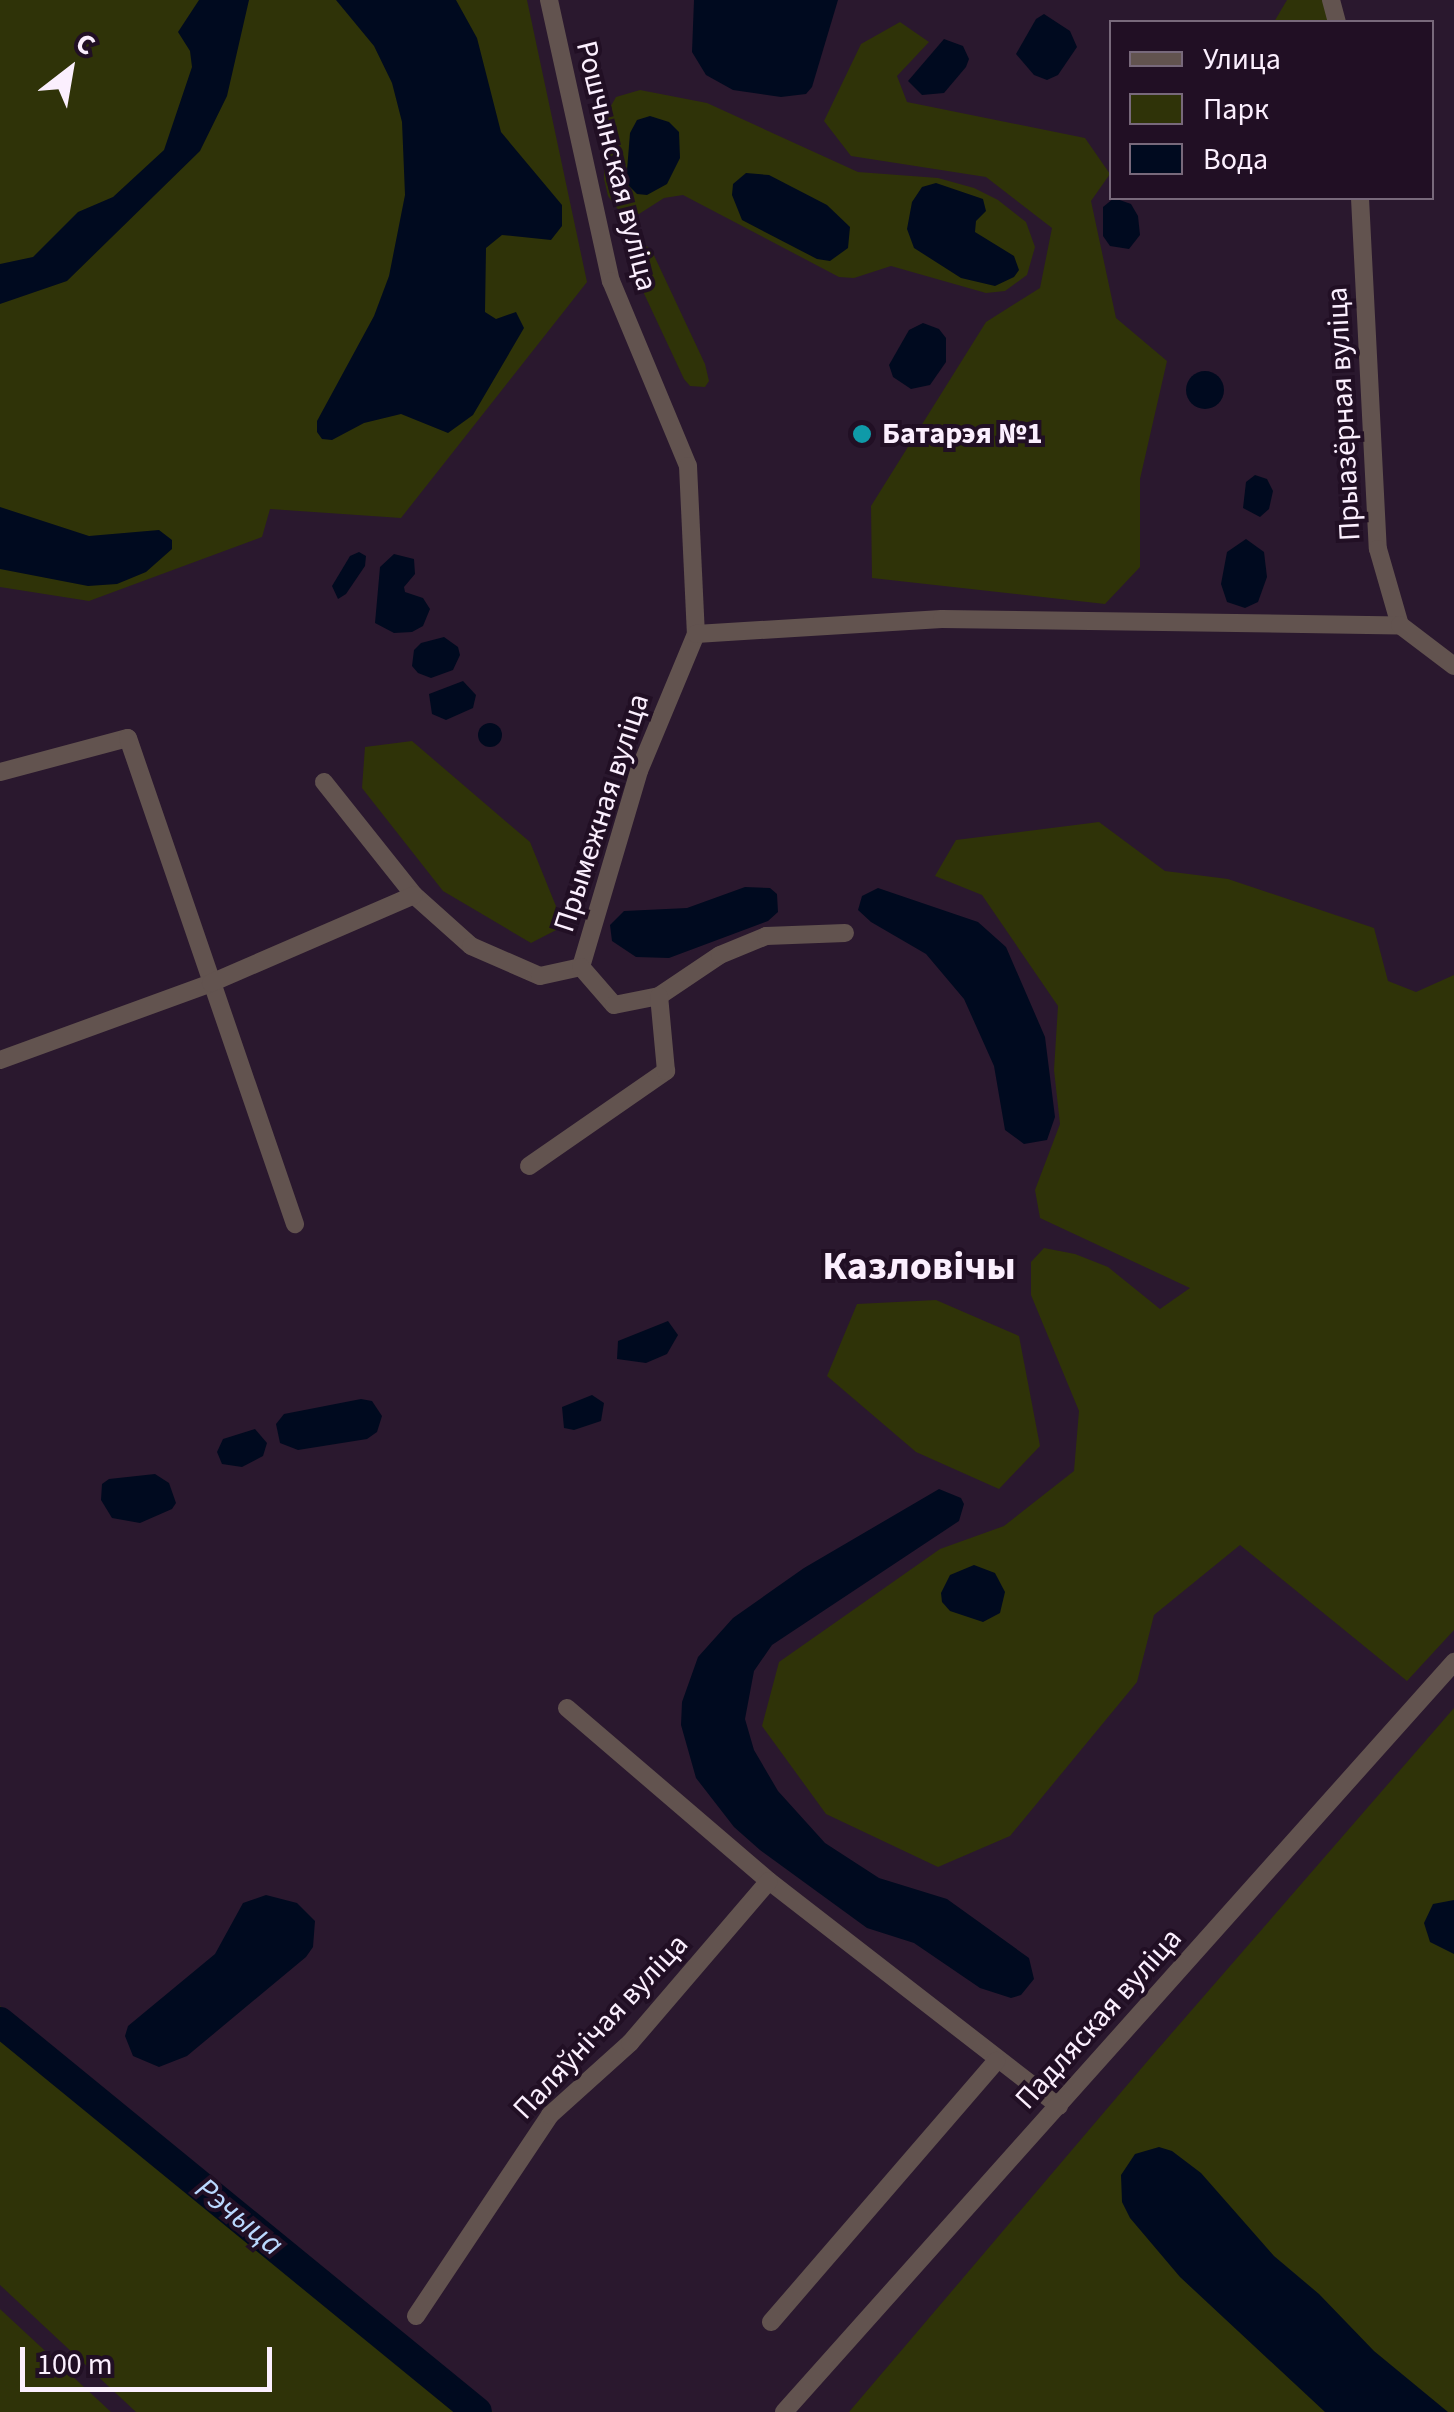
<!DOCTYPE html>
<html>
<head>
<meta charset="utf-8">
<style>
  body { margin:0 }
  #map { position:relative; width:1454px; height:2412px; overflow:hidden; background:#2a182e; font-family:"Source Sans 3",sans-serif }
  div>[style] { position:absolute }
  .green>* { inset:0; background:#2f3308 }
  .water>* { inset:0; background:#000a1f }
  .round { border-radius:50% }
  .river>* { height:30px; margin:-15px; padding:0 15px; transform-origin:15px; border-radius:15px; background:#000a1f }
  .minor>* { height:18px; margin:-9px; padding:0 9px; transform-origin:9px; border-radius:9px; background:#62534f }
  .dots>* { width:28px; height:28px; translate:-50% -50%; box-sizing:border-box; border:5px solid #210f24; border-radius:50% }
  span { translate:-50% -50%; white-space:nowrap; text-align:center; line-height:1.15; -webkit-text-stroke:8px #210f24; paint-order:stroke }
  .street-label { font-size:30px; color:#fbeffe }
  .poi-label { font-size:30px; color:#fbeffe; font-weight:700 }
  .left { translate:0 -50%; text-align:left }
  .water-label { font-size:32px; color:#bad8fe; font-style:italic }
  .district-label { font-size:40px; color:#fbeffe; font-weight:700 }
  .legend { position:absolute; left:1109px; top:20px; width:325px; height:180px; box-sizing:border-box; background:#210f24; border:2px solid #78697b; margin:0; padding:12px 18px; list-style:none; font-size:30px; color:#fbeffe }
  .legend li { display:flex; align-items:center; gap:20px; height:50px }
  .legend b { width:50px; border:2px solid #78697b }
  .north { position:absolute; left:20px; top:20px; width:100px; height:100px; -webkit-text-stroke:8px #210f24; paint-order:stroke; rotate:31deg; font-size:28px; font-weight:700; line-height:40px; text-align:center; color:#fbeffe }
  .north::after { content:''; display:block; margin:auto; width:35px; height:45px; background:#fbeffe; clip-path:polygon(50% 0,100% 100%,50% 72%,0 100%) }
  .scale { position:absolute; left:20px; top:2347px; width:252px; height:45px; box-sizing:border-box; border:5px solid #fbeffe; border-top:0; padding-left:12px; font-size:30px; line-height:35px; white-space:nowrap; color:#fbeffe; -webkit-text-stroke:8px #210f24; paint-order:stroke }
</style>
</head>
<body>
<div id="map">
  <div class="green">
    <i style="clip-path:polygon(0 0,527px 0,587px 282px,401px 518px,270px 509px,262px 537px,89px 601px,0 587px)"></i>
    <i style="clip-path:polygon(1287px 0,1331px 0,1330px 22px,1274px 22px)"></i>
    <i style="clip-path:polygon(900px 22px,929px 42px,897px 76px,907px 102px,1085px 138px,1110px 174px,1091px 201px,1116px 318px,1167px 361px,1140px 479px,1140px 567px,1105px 604px,872px 578px,871px 506px,986px 322px,1040px 288px,1052px 228px,986px 177px,851px 156px,824px 121px,861px 44px)"></i>
    <i style="clip-path:polygon(640px 90px,707px 103px,858px 172px,938px 178px,974px 188px,998px 200px,1026px 222px,1035px 247px,1027px 275px,1005px 291px,986px 293px,891px 266px,854px 278px,839px 277px,683px 195px,664px 198px,639px 214px,620px 212px,608px 196px,604px 179px,604px 118px,616px 97px)"></i>
    <i style="clip-path:polygon(638px 241px,651px 249px,705px 364px,709px 381px,705px 387px,690px 386px,684px 379px,625px 253px,627px 244px)"></i>
    <i style="clip-path:polygon(412px 741px,530px 842px,564px 926px,531px 943px,443px 891px,362px 788px,365px 747px)"></i>
    <i style="clip-path:polygon(1099px 822px,1165px 871px,1228px 879px,1374px 928px,1388px 981px,1416px 992px,1454px 975px,1454px 1630px,1407px 1681px,1240px 1545px,1154px 1615px,1137px 1682px,1010px 1836px,938px 1867px,826px 1814px,762px 1726px,779px 1662px,940px 1549px,1004px 1526px,1074px 1471px,1079px 1411px,1031px 1295px,1031px 1262px,1044px 1248px,1075px 1254px,1108px 1267px,1160px 1309px,1190px 1288px,1040px 1218px,1035px 1190px,1060px 1124px,1054px 1070px,1058px 1006px,982px 895px,935px 876px,956px 840px)"></i>
    <i style="clip-path:polygon(936px 1300px,1019px 1336px,1040px 1446px,999px 1489px,916px 1452px,827px 1376px,857px 1304px)"></i>
    <i style="clip-path:polygon(1454px 1708px,1454px 2412px,849px 2412px,1151px 2057px)"></i>
    <i style="clip-path:polygon(0 2006px,493px 2412px,136px 2412px,0 2285px)"></i>
    <i style="clip-path:polygon(0 2309px,111px 2412px,0 2412px)"></i>
  </div>
  <div class="water">
    <i style="clip-path:polygon(199px 0,249px 0,227px 96px,200px 151px,67px 281px,0 304px,0 264px,33px 257px,78px 212px,113px 197px,164px 150px,192px 67px,190px 51px,178px 32px)"></i>
    <i style="clip-path:polygon(336px 0,456px 0,477px 38px,501px 132px,562px 205px,562px 226px,551px 240px,502px 235px,486px 248px,485px 312px,496px 319px,516px 312px,524px 328px,473px 415px,448px 433px,401px 414px,364px 423px,332px 440px,322px 439px,317px 432px,317px 421px,374px 316px,389px 276px,405px 195px,402px 122px,392px 83px,374px 46px)"></i>
    <i style="clip-path:polygon(694px 0,838px 0,812px 87px,806px 94px,781px 97px,733px 90px,706px 75px,692px 52px)"></i>
    <i style="clip-path:polygon(1044px 14px,1070px 31px,1077px 47px,1058px 75px,1047px 80px,1034px 75px,1016px 54px,1036px 19px)"></i>
    <i style="clip-path:polygon(944px 39px,963px 46px,969px 59px,966px 67px,944px 93px,922px 95px,908px 81px)"></i>
    <i style="clip-path:polygon(650px 116px,669px 122px,679px 132px,680px 158px,667px 184px,647px 195px,637px 194px,626px 183px,630px 133px,637px 120px)"></i>
    <i style="clip-path:polygon(746px 173px,769px 175px,827px 205px,850px 227px,848px 248px,830px 261px,817px 259px,742px 220px,732px 195px,733px 184px)"></i>
    <i style="clip-path:polygon(936px 183px,983px 199px,986px 211px,976px 221px,975px 232px,1014px 256px,1019px 270px,1014px 277px,995px 286px,961px 278px,914px 248px,907px 229px,912px 202px,922px 187px)"></i>
    <i style="clip-path:polygon(1114px 198px,1131px 204px,1138px 216px,1140px 235px,1129px 249px,1110px 246px,1103px 236px,1103px 207px)"></i>
    <i style="clip-path:polygon(923px 323px,939px 329px,946px 338px,946px 362px,930px 385px,911px 389px,893px 377px,889px 365px,909px 330px)"></i>
    <i class="round" style="left:1186px;top:371px;width:38px;height:38px"></i>
    <i style="clip-path:polygon(1255px 475px,1267px 479px,1273px 491px,1269px 509px,1260px 517px,1243px 508px,1246px 482px)"></i>
    <i style="clip-path:polygon(0 507px,89px 536px,159px 530px,172px 540px,172px 549px,146px 572px,117px 584px,88px 586px,0 569px)"></i>
    <i style="clip-path:polygon(1246px 539px,1264px 552px,1267px 577px,1258px 602px,1245px 608px,1227px 602px,1221px 584px,1227px 552px)"></i>
    <i style="clip-path:polygon(359px 552px,366px 556px,365px 566px,346px 594px,338px 599px,332px 586px,350px 556px)"></i>
    <i style="clip-path:polygon(394px 554px,414px 559px,415px 574px,404px 587px,405px 592px,423px 598px,430px 609px,423px 626px,412px 632px,394px 633px,375px 623px,380px 567px)"></i>
    <i style="clip-path:polygon(444px 637px,458px 647px,460px 655px,453px 670px,431px 678px,418px 673px,412px 666px,414px 650px,421px 643px)"></i>
    <i style="clip-path:polygon(463px 681px,476px 695px,473px 708px,446px 720px,432px 714px,429px 694px)"></i>
    <i class="round" style="left:478px;top:723px;width:24px;height:24px"></i>
    <i style="clip-path:polygon(745px 887px,770px 888px,777px 894px,778px 912px,768px 921px,669px 958px,636px 957px,612px 941px,610px 925px,624px 911px,687px 908px)"></i>
    <i style="clip-path:polygon(878px 888px,978px 922px,1006px 947px,1045px 1037px,1055px 1117px,1047px 1140px,1024px 1144px,1005px 1130px,994px 1066px,964px 999px,926px 954px,871px 922px,858px 910px,862px 896px)"></i>
    <i style="clip-path:polygon(668px 1321px,678px 1335px,667px 1354px,646px 1363px,617px 1359px,618px 1341px)"></i>
    <i style="clip-path:polygon(592px 1395px,604px 1403px,601px 1421px,574px 1430px,564px 1428px,562px 1407px)"></i>
    <i style="clip-path:polygon(361px 1399px,372px 1401px,382px 1416px,377px 1432px,367px 1439px,298px 1450px,280px 1443px,276px 1424px,284px 1414px)"></i>
    <i style="clip-path:polygon(255px 1429px,267px 1443px,263px 1456px,242px 1467px,222px 1464px,217px 1452px,223px 1439px)"></i>
    <i style="clip-path:polygon(155px 1474px,169px 1483px,176px 1503px,172px 1509px,140px 1523px,112px 1518px,101px 1500px,102px 1484px,109px 1479px)"></i>
    <i style="clip-path:polygon(939px 1489px,961px 1498px,964px 1504px,959px 1521px,772px 1645px,754px 1671px,745px 1719px,754px 1750px,778px 1791px,825px 1843px,879px 1878px,947px 1899px,1029px 1958px,1034px 1979px,1021px 1995px,1011px 1998px,980px 1988px,914px 1943px,867px 1928px,760px 1850px,734px 1827px,696px 1778px,681px 1725px,682px 1702px,698px 1657px,733px 1618px,804px 1568px)"></i>
    <i style="clip-path:polygon(974px 1565px,995px 1573px,1005px 1592px,1000px 1613px,983px 1622px,950px 1611px,942px 1602px,941px 1593px,950px 1575px)"></i>
    <i style="clip-path:polygon(266px 1895px,297px 1903px,315px 1921px,313px 1947px,306px 1957px,187px 2056px,159px 2067px,133px 2056px,125px 2036px,128px 2026px,215px 1954px,243px 1903px)"></i>
    <i style="clip-path:polygon(1454px 1900px,1454px 1954px,1430px 1942px,1424px 1923px,1433px 1904px)"></i>
    <i style="clip-path:polygon(1159px 2147px,1172px 2151px,1201px 2173px,1274px 2256px,1319px 2294px,1374px 2351px,1448px 2412px,1325px 2412px,1180px 2277px,1130px 2218px,1122px 2202px,1121px 2175px,1135px 2154px)"></i>
  </div>
  <div class="river">
    <i style="left:0;top:2022px;width:616px;rotate:39.27deg"></i>
  </div>
  <div class="minor">
    <i style="left:549px;top:0;width:288px;rotate:77.6deg"></i>
    <i style="left:611px;top:281px;width:200px;rotate:67.4deg"></i>
    <i style="left:688px;top:466px;width:168px;rotate:87.3deg"></i>
    <i style="left:696px;top:634px;width:148px;rotate:112.6deg"></i>
    <i style="left:639px;top:771px;width:204px;rotate:106.5deg"></i>
    <i style="left:1331px;top:0;width:23px;rotate:75deg"></i>
    <i style="left:1360px;top:198px;width:351px;rotate:87.1deg"></i>
    <i style="left:1378px;top:549px;width:79px;rotate:73.9deg"></i>
    <i style="left:696px;top:634px;width:246px;rotate:-3.5deg"></i>
    <i style="left:942px;top:619px;width:458px;rotate:0.8deg"></i>
    <i style="left:1400px;top:625px;width:68px;rotate:37.2deg"></i>
    <i style="left:0;top:772px;width:132px;rotate:-14.9deg"></i>
    <i style="left:128px;top:738px;width:514px;rotate:71.04deg"></i>
    <i style="left:324px;top:782px;width:144px;rotate:51.5deg"></i>
    <i style="left:414px;top:895px;width:76px;rotate:41.8deg"></i>
    <i style="left:471px;top:946px;width:75px;rotate:23.5deg"></i>
    <i style="left:540px;top:976px;width:42px;rotate:-12.4deg"></i>
    <i style="left:581px;top:967px;width:50px;rotate:49deg"></i>
    <i style="left:614px;top:1005px;width:46px;rotate:-11.3deg"></i>
    <i style="left:659px;top:996px;width:73px;rotate:-33.9deg"></i>
    <i style="left:720px;top:955px;width:50px;rotate:-22.4deg"></i>
    <i style="left:766px;top:936px;width:79px;rotate:-2.2deg"></i>
    <i style="left:0;top:1060px;width:225px;rotate:-20deg"></i>
    <i style="left:211px;top:983px;width:221px;rotate:-23.4deg"></i>
    <i style="left:529px;top:1166px;width:167px;rotate:-34.7deg"></i>
    <i style="left:666px;top:1071px;width:75px;rotate:-95.3deg"></i>
    <i style="left:567px;top:1708px;width:266px;rotate:40.6deg"></i>
    <i style="left:769px;top:1881px;width:367px;rotate:37.8deg"></i>
    <i style="left:416px;top:2316px;width:242px;rotate:-56.3deg"></i>
    <i style="left:550px;top:2115px;width:108px;rotate:-42deg"></i>
    <i style="left:630px;top:2043px;width:213px;rotate:-49.4deg"></i>
    <i style="left:771px;top:2322px;width:345px;rotate:-49.2deg"></i>
    <i style="left:784px;top:2412px;width:1006px;rotate:-48.22deg"></i>
  </div>
  <div class="dots">
    <i style="left:862px;top:434px;background:#0f9aa8"></i>
  </div>
  <div class="street-label">
    <span style="left:616px;top:166px;rotate:76deg">Рошчынская вуліца</span>
    <span style="left:1344px;top:414px;rotate:-93deg">Прыазёрная вуліца</span>
    <span style="left:602px;top:813px;rotate:-72deg">Прымежная вуліца</span>
    <span style="left:1099px;top:2019px;rotate:-48deg">Падляская вуліца</span>
    <span style="left:601px;top:2027px;rotate:-47deg">Паляўнічая вуліца</span>
  </div>
  <div class="poi-label">
    <span class="left" style="left:882px;top:434px">Батарэя №1</span>
  </div>
  <div class="water-label">
    <span style="left:239px;top:2217px;rotate:39deg">Рэчыца</span>
  </div>
  <div class="district-label">
    <span style="left:919px;top:1267px">Казловічы</span>
  </div>
  <ul class="legend">
  <li><b style="height:12px;background:#62534f"></b>Улица</li>
  <li><b style="height:28px;background:#2f3308"></b>Парк</li>
  <li><b style="height:28px;background:#000a1f"></b>Вода</li>
  </ul>
  <div class="north">С</div>
  <div class="scale">100 m</div>
</div>
</body>
</html>
